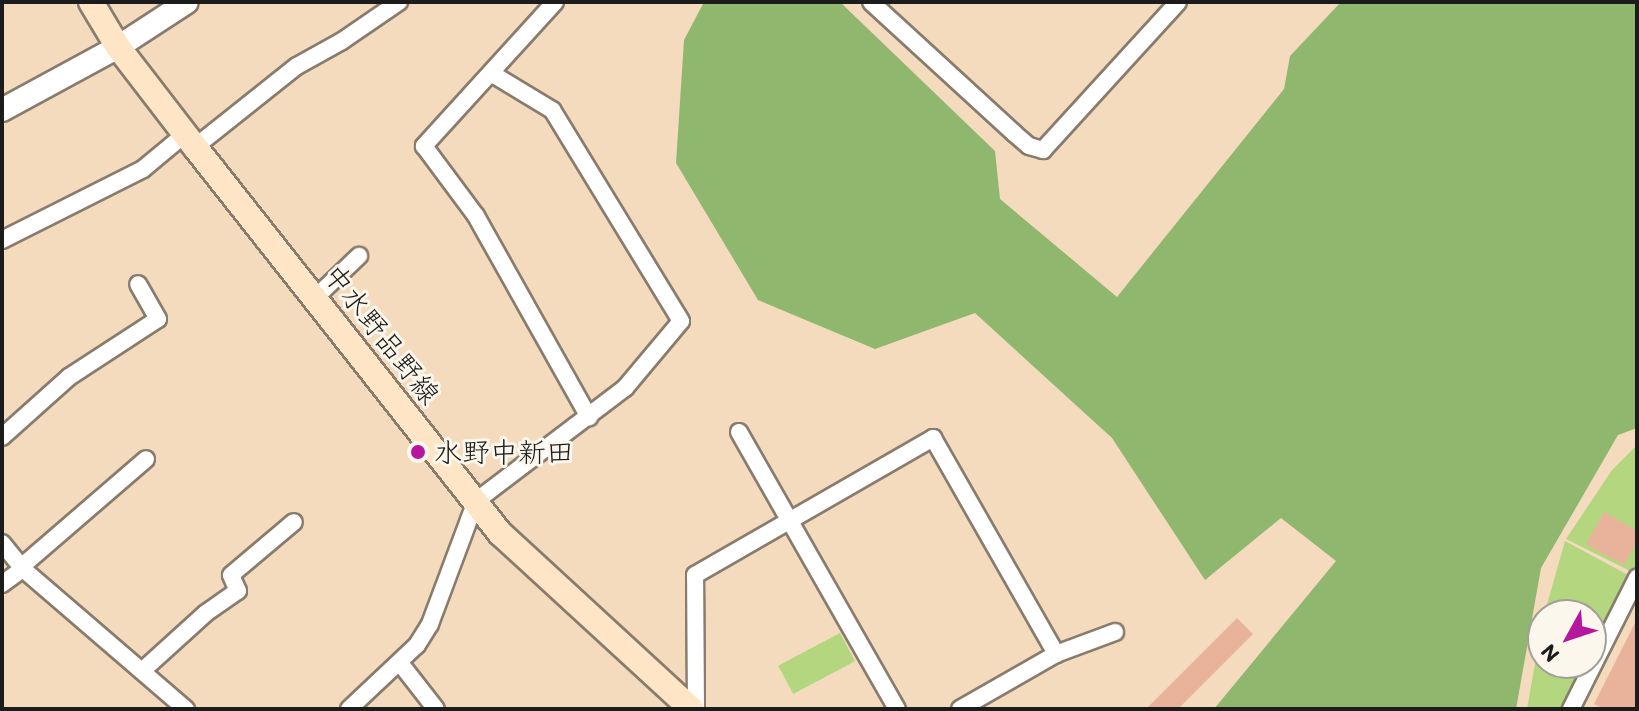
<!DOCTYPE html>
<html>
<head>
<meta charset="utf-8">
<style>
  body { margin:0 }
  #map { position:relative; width:1639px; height:711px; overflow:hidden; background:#f4dbbe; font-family:Itim,"Klee One",sans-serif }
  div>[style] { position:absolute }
  .green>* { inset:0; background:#b4d67e; transform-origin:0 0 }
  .forest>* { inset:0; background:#8fb76d }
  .building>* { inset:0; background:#e9b29a }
  .roads { filter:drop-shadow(2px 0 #887c6d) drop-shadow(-2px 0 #887c6d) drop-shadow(0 2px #887c6d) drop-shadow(0 -2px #887c6d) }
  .minor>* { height:16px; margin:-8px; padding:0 8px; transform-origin:8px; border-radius:8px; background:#fff }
  .tertiary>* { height:22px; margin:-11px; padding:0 11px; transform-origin:11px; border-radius:11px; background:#fff }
  .secondary>* { height:24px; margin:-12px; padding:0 12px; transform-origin:12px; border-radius:12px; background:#fde5c5 }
  .dots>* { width:22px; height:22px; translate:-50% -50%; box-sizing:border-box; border:4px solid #fbf7ec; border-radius:50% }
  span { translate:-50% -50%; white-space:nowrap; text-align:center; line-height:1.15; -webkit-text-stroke:6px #fbf7ec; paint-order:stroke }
  .street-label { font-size:28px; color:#1c1c1c }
  .poi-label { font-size:28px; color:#1c1c1c }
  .left { translate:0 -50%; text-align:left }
  .frame { position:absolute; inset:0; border:4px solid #1c1c1c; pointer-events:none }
  .north { position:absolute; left:1527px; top:599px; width:80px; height:80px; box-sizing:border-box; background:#fbf7ec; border:2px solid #a29f99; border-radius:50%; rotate:230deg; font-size:22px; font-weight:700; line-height:32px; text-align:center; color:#1c1c1c }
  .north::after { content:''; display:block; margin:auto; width:28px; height:36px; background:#b5179e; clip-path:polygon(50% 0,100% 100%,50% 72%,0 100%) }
</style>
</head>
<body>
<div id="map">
  <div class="green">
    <i style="clip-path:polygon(1637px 445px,1637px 564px,1632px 572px,1566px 539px,1612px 470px)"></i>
    <i style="clip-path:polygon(1565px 541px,1630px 576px,1572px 709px,1527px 709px,1543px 618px,1543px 663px,1591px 663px,1591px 615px,1544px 615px)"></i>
    <i style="left:840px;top:633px;width:32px;height:70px;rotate:62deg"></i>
  </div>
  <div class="forest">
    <i style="clip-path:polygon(704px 2px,840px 2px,995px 151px,1000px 199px,1117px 297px,1284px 89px,1290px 56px,1341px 2px,1637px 2px,1637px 428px,1618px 435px,1541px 568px,1516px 709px,1214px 709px,1336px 561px,1281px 518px,1205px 580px,1112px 438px,975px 313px,875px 349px,758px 300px,676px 163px,684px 40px)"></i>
  </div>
  <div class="building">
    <i style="clip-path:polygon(1604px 512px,1637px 531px,1637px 541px,1624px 565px,1586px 544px)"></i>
    <i style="clip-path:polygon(1237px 618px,1253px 634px,1178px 709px,1146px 709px)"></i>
    <i style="clip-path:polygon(1637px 619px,1637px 709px,1604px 709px,1594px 704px)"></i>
  </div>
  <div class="roads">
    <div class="minor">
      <i style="left:555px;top:2px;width:195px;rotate:132.3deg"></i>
      <i style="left:424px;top:146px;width:87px;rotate:53.4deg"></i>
      <i style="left:476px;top:216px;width:231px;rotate:60.7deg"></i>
      <i style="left:871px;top:2px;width:195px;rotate:42.5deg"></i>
      <i style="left:1015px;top:134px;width:18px;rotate:41deg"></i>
      <i style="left:1029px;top:146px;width:15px;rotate:16deg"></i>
      <i style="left:1043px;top:150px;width:200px;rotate:-47.6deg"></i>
      <i style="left:195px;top:147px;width:130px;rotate:-38.5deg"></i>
      <i style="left:297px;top:66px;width:51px;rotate:-29.1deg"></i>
      <i style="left:342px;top:41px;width:69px;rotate:-34.4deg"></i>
      <i style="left:2px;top:240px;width:158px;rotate:-26.7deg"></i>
      <i style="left:143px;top:169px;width:55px;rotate:-39.8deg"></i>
      <i style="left:315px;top:298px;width:61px;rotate:-43.7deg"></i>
      <i style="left:739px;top:432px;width:319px;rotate:60.3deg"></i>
      <i style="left:2px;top:437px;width:90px;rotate:-41.8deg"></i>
      <i style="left:69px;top:377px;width:106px;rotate:-33.1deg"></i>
      <i style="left:158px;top:319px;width:40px;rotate:-119.7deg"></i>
      <i style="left:2px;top:543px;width:33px;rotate:51deg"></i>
      <i style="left:23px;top:569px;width:215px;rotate:40.7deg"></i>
      <i style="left:21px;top:567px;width:165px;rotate:-40.8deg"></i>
      <i style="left:2px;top:584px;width:26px;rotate:-36deg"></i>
      <i style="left:400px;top:663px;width:58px;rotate:52deg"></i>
      <i style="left:142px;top:671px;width:86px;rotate:-42.2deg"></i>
      <i style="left:206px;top:613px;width:39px;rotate:-35deg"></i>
      <i style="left:238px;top:591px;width:17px;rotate:-114deg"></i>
      <i style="left:231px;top:575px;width:82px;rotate:-40.1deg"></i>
      <i style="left:349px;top:709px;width:93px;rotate:-43.3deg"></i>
      <i style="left:417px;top:645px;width:25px;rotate:-58deg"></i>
      <i style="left:430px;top:624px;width:131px;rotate:-69.5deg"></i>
      <i style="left:476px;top:501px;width:187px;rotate:-37.2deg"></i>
      <i style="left:625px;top:388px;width:87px;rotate:-50.1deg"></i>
      <i style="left:681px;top:321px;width:247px;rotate:-121.4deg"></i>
      <i style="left:552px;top:110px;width:71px;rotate:-148.8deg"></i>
      <i style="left:696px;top:709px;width:134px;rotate:-90.4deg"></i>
      <i style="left:695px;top:575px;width:275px;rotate:-29.9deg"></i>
      <i style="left:933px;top:438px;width:249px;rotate:60.3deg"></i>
      <i style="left:960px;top:709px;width:111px;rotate:-29.8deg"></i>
      <i style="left:1056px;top:654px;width:63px;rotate:-20.4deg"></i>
      <i style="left:1571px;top:709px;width:147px;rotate:-63.3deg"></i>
    </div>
    <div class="tertiary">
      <i style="left:2px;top:110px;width:132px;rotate:-28.5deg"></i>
      <i style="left:118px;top:47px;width:82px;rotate:-33.1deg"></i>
    </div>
    <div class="secondary">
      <i style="left:91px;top:2px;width:52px;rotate:59deg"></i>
      <i style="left:118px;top:47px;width:126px;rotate:52.4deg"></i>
      <i style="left:195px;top:147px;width:493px;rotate:51.7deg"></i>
      <i style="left:501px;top:534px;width:258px;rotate:42.6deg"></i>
    </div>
  </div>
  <div class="dots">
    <i style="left:418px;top:452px;background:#b5179e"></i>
  </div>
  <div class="street-label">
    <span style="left:382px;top:334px;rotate:52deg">中水野品野線</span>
  </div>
  <div class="poi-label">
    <span class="left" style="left:434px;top:452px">水野中新田</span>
  </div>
  <div class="frame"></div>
  <div class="north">N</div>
</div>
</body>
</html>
